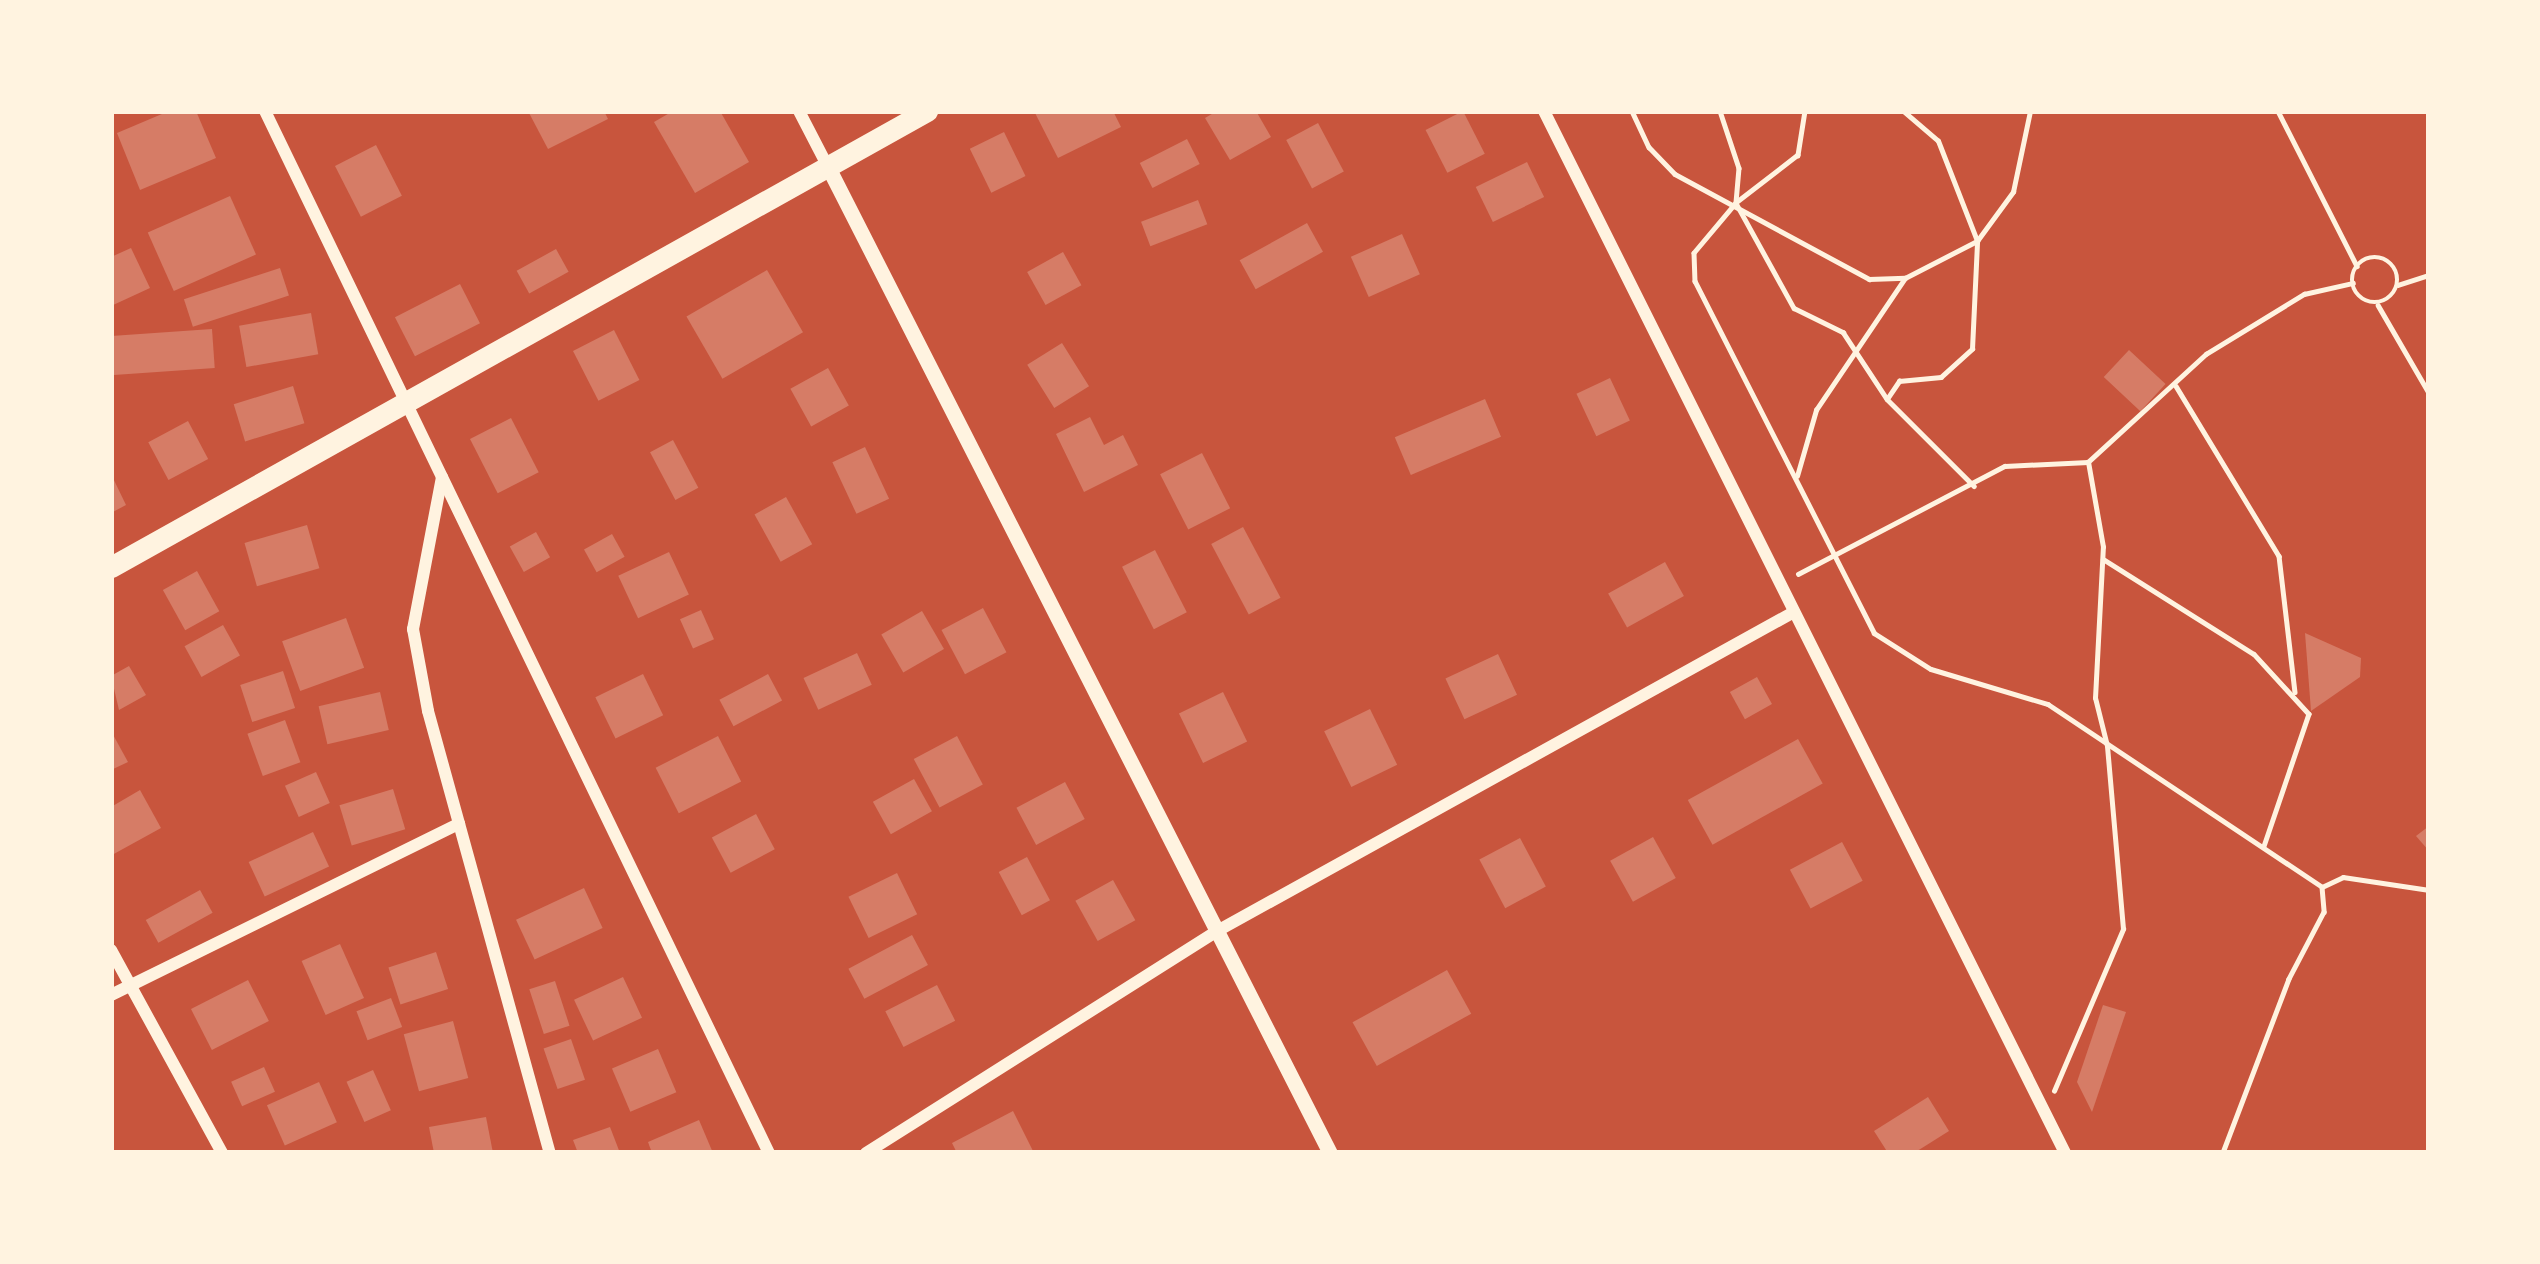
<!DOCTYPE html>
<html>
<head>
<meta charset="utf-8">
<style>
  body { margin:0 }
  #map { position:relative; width:2540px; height:1264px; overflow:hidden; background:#c8553d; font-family:"Work Sans",sans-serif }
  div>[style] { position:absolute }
  .building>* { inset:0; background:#d67c66; transform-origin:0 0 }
  .path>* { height:4.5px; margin:-2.25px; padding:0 2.25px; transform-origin:2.25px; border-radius:2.25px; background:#fff3e0 }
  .path>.ring { margin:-2.25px; padding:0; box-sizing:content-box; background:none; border:4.5px solid #fff3e0; border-radius:50% }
  .minor>* { height:12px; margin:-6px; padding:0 6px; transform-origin:6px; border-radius:6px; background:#fff3e0 }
  .tertiary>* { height:15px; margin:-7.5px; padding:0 7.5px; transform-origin:7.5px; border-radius:7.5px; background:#fff3e0 }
  .primary>* { height:21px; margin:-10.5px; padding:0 10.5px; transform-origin:10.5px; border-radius:10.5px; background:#fff3e0 }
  span { translate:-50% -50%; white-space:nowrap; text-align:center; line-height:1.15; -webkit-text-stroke:12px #fff3e0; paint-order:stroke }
  .frame { position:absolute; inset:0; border:114px solid #fff3e0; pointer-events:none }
</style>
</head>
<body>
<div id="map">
  <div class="building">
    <i style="clip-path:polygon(169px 111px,196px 111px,216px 158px,140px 190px,117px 133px)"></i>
    <i style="clip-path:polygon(528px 111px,604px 111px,608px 119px,548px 149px)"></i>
    <i style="clip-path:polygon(673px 111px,720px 111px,749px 162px,695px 193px,654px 122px)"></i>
    <i style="clip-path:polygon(1034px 111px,1113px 111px,1121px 127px,1058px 158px)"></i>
    <i style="clip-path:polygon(1217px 111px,1256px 111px,1271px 137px,1230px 160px,1205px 118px)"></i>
    <i style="left:1463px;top:111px;width:48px;height:42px;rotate:63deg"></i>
    <i style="left:1318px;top:123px;width:55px;height:36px;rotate:62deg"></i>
    <i style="left:1004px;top:132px;width:49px;height:38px;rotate:64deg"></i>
    <i style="left:1187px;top:139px;width:28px;height:53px;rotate:63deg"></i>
    <i style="left:376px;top:145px;width:57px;height:46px;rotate:63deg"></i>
    <i style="left:1527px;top:162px;width:39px;height:57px;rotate:64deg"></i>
    <i style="left:230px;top:196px;width:64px;height:90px;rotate:66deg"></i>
    <i style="left:1198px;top:200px;width:26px;height:61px;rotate:69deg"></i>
    <i style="left:1307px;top:223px;width:33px;height:77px;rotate:61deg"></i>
    <i style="left:1402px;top:234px;width:44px;height:56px;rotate:66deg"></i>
    <i style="clip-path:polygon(131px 248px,150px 288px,111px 306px,111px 257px)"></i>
    <i style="left:556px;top:249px;width:26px;height:45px;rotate:61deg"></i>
    <i style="left:1063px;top:252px;width:38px;height:41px;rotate:61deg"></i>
    <i style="left:280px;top:268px;width:29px;height:101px;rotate:72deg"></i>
    <i style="left:767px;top:270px;width:72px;height:93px;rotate:60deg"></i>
    <i style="left:460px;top:284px;width:44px;height:73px;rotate:63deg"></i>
    <i style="left:311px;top:313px;width:42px;height:73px;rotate:80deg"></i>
    <i style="left:212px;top:329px;width:39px;height:101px;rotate:86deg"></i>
    <i style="left:614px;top:330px;width:56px;height:46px;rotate:63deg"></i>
    <i style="left:1062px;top:343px;width:51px;height:41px;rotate:58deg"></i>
    <i style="left:2129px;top:350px;width:50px;height:37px;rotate:43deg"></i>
    <i style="left:828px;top:368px;width:43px;height:43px;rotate:61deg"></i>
    <i style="left:1610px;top:378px;width:47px;height:37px;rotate:65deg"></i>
    <i style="left:293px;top:386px;width:39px;height:62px;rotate:73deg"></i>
    <i style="left:1485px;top:399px;width:41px;height:98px;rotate:67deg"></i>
    <i style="clip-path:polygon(1090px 417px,1104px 445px,1123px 435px,1138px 465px,1084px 492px,1056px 434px)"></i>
    <i style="left:511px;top:418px;width:61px;height:46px;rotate:63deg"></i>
    <i style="left:188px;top:421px;width:43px;height:45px;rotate:62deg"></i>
    <i style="left:673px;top:440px;width:54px;height:26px;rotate:62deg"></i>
    <i style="left:865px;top:447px;width:57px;height:36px;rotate:65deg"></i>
    <i style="left:1202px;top:453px;width:62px;height:47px;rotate:63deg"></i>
    <i style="clip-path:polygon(111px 474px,126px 505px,111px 513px)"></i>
    <i style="left:786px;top:497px;width:54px;height:36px;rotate:61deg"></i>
    <i style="left:307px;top:525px;width:45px;height:65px;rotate:74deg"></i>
    <i style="left:1243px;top:527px;width:80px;height:36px;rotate:62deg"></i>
    <i style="left:536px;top:532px;width:29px;height:30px;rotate:61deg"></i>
    <i style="left:612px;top:534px;width:26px;height:32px;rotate:61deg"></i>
    <i style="left:1155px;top:550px;width:70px;height:37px;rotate:63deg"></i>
    <i style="left:669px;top:552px;width:47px;height:56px;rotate:65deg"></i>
    <i style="left:1665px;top:562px;width:39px;height:65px;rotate:61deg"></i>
    <i style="left:197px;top:571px;width:46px;height:39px;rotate:61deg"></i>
    <i style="left:983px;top:608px;width:50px;height:47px;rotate:62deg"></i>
    <i style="left:701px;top:610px;width:32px;height:23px;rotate:66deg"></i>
    <i style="left:922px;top:611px;width:44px;height:47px;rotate:60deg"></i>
    <i style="left:346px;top:618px;width:53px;height:68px;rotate:70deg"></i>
    <i style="left:223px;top:625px;width:35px;height:44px;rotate:61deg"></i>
    <i style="clip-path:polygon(2305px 633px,2361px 658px,2360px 677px,2311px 711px)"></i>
    <i style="left:857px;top:653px;width:35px;height:59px;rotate:65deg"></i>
    <i style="left:1498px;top:654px;width:45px;height:58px;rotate:65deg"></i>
    <i style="clip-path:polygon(129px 666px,146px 695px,119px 710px,111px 676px)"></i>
    <i style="left:283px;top:671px;width:39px;height:45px;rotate:72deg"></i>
    <i style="left:643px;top:674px;width:46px;height:53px;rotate:64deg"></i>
    <i style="left:768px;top:674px;width:30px;height:55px;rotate:62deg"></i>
    <i style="left:1757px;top:677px;width:31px;height:31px;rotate:61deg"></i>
    <i style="left:380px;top:692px;width:39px;height:63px;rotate:77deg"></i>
    <i style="left:1223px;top:692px;width:55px;height:49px;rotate:64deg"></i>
    <i style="left:1370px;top:709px;width:62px;height:51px;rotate:64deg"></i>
    <i style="left:285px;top:720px;width:45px;height:40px;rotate:70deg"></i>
    <i style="clip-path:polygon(111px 731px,128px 762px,111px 770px)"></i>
    <i style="left:718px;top:736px;width:51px;height:70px;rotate:63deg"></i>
    <i style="left:957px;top:736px;width:55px;height:49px;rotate:62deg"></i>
    <i style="left:1798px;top:739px;width:51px;height:126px;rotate:61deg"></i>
    <i style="left:316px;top:772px;width:34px;height:34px;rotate:66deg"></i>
    <i style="left:914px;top:779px;width:37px;height:47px;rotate:61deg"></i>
    <i style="left:1065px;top:782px;width:42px;height:55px;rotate:62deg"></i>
    <i style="left:393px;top:789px;width:42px;height:56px;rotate:73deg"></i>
    <i style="clip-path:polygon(140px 790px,161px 828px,112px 855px,111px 807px)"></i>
    <i style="left:756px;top:814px;width:40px;height:50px;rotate:62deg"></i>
    <i style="clip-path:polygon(2429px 826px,2429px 851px,2416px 836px)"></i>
    <i style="left:313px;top:832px;width:38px;height:71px;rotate:65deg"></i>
    <i style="left:1653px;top:837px;width:47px;height:49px;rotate:61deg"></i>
    <i style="left:1520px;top:838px;width:55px;height:46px;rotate:62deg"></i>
    <i style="left:1842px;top:842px;width:44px;height:59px;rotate:62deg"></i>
    <i style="left:1027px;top:857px;width:49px;height:32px;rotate:62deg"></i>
    <i style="left:897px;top:873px;width:46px;height:54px;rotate:64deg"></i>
    <i style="left:1113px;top:880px;width:46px;height:43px;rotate:61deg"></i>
    <i style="left:584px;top:888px;width:44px;height:75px;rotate:65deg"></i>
    <i style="left:200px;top:890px;width:26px;height:62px;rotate:61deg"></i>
    <i style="left:912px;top:935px;width:34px;height:72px;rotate:62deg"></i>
    <i style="left:340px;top:944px;width:59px;height:42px;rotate:66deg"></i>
    <i style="left:436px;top:952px;width:39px;height:50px;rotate:72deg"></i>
    <i style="left:1447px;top:970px;width:50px;height:108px;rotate:61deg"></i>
    <i style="left:623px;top:977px;width:45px;height:54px;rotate:65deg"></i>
    <i style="left:248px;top:980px;width:46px;height:64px;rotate:63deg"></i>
    <i style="left:555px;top:981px;width:47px;height:27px;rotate:72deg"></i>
    <i style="left:937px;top:985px;width:40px;height:58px;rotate:63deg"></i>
    <i style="left:391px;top:998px;width:31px;height:37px;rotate:69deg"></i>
    <i style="clip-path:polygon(2103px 1005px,2126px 1012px,2092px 1112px,2077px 1082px)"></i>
    <i style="left:453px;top:1021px;width:59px;height:51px;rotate:75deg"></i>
    <i style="left:571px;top:1039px;width:43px;height:29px;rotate:71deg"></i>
    <i style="left:658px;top:1049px;width:47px;height:50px;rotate:67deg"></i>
    <i style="left:264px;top:1067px;width:27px;height:36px;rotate:66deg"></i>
    <i style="left:373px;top:1070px;width:44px;height:29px;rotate:66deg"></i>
    <i style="left:319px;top:1082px;width:44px;height:57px;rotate:66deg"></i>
    <i style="clip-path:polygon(1928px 1097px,1949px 1131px,1914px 1153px,1888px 1153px,1874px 1131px)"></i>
    <i style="clip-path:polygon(1013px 1111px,1034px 1153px,957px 1153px,952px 1143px)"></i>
    <i style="clip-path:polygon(486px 1117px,493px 1153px,434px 1153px,429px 1127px)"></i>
    <i style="clip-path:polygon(699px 1120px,713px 1153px,652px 1153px,648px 1142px)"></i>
    <i style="clip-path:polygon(610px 1127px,620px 1153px,578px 1153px,573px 1140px)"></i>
  </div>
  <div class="path">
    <i style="left:1632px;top:111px;width:40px;rotate:65deg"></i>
    <i style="left:1649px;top:147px;width:37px;rotate:46deg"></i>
    <i style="left:1675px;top:174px;width:221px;rotate:28.4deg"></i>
    <i style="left:1869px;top:279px;width:36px;rotate:-2deg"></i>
    <i style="left:1720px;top:111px;width:60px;rotate:71.6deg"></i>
    <i style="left:1739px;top:168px;width:35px;rotate:95deg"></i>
    <i style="left:1736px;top:203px;width:120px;rotate:61.1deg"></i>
    <i style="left:1794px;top:308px;width:55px;rotate:26.1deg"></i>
    <i style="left:1843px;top:332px;width:80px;rotate:56.7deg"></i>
    <i style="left:1887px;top:399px;width:123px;rotate:45deg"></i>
    <i style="left:1805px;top:111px;width:45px;rotate:99deg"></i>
    <i style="left:1798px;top:155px;width:78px;rotate:142.3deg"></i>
    <i style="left:1736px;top:203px;width:65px;rotate:130deg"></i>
    <i style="left:1694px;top:253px;width:28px;rotate:88deg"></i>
    <i style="left:1695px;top:281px;width:395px;rotate:63deg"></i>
    <i style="left:1874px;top:633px;width:67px;rotate:32.3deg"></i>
    <i style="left:1931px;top:669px;width:122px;rotate:16.7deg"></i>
    <i style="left:2048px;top:704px;width:329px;rotate:33.7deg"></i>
    <i style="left:2322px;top:887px;width:25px;rotate:85deg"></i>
    <i style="left:2324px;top:912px;width:76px;rotate:117.6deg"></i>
    <i style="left:2289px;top:979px;width:186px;rotate:110.8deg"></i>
    <i style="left:2278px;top:111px;width:174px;rotate:63deg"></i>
    <i class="ring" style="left:2352px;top:257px;width:41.5px;height:41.5px"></i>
    <i style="left:2398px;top:285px;width:33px;rotate:-18deg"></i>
    <i style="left:2378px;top:305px;width:102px;rotate:59.9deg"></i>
    <i style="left:2176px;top:386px;width:199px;rotate:58.8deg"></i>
    <i style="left:2279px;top:556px;width:137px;rotate:83.3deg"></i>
    <i style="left:1887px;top:399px;width:22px;rotate:-56deg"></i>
    <i style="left:1899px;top:381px;width:42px;rotate:-5.4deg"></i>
    <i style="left:1941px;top:377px;width:42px;rotate:-42.1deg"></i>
    <i style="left:1972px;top:349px;width:108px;rotate:-87.3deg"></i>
    <i style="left:1977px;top:241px;width:61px;rotate:-53.7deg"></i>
    <i style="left:2013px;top:192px;width:83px;rotate:-78.1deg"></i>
    <i style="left:1797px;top:476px;width:69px;rotate:-73.9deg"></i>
    <i style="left:1816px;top:410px;width:159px;rotate:-56deg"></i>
    <i style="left:1905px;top:278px;width:81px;rotate:-27.2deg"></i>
    <i style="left:1977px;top:241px;width:107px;rotate:-111.3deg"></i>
    <i style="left:1938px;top:141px;width:46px;rotate:-139.4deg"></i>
    <i style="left:2103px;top:559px;width:178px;rotate:32.2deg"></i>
    <i style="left:2254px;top:654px;width:81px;rotate:47.5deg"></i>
    <i style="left:2309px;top:714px;width:139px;rotate:108.8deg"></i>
    <i style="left:1798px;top:574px;width:233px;rotate:-27.6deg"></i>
    <i style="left:2005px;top:466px;width:83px;rotate:-2.8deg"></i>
    <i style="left:2088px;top:462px;width:160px;rotate:-42.5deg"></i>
    <i style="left:2206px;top:354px;width:115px;rotate:-31.5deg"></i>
    <i style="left:2304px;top:294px;width:50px;rotate:-12.7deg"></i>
    <i style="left:2322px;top:887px;width:23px;rotate:-25deg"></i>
    <i style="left:2343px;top:877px;width:87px;rotate:8.6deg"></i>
    <i style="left:2054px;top:1091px;width:176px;rotate:-66.9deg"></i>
    <i style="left:2123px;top:929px;width:184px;rotate:-95deg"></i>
    <i style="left:2107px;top:746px;width:49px;rotate:-104deg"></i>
    <i style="left:2095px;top:698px;width:151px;rotate:-87deg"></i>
    <i style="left:2103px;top:547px;width:86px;rotate:-100deg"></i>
  </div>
  <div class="minor">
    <i style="left:265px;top:111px;width:1157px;rotate:64.19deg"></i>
    <i style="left:799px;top:111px;width:63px;rotate:62.6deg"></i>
    <i style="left:1544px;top:111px;width:1165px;rotate:63.43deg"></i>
    <i style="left:442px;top:477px;width:155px;rotate:100.8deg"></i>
    <i style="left:413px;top:629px;width:83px;rotate:79.6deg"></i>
    <i style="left:428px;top:711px;width:459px;rotate:74.6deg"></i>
    <i style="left:111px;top:950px;width:231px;rotate:61.3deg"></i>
    <i style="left:111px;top:995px;width:388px;rotate:-26.2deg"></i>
    <i style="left:866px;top:1153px;width:418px;rotate:-32.3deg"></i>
    <i style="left:1219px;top:930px;width:655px;rotate:-28.95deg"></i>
  </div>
  <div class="tertiary">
    <i style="left:828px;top:167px;width:1106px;rotate:63.02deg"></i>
  </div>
  <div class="primary">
    <i style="left:111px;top:567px;width:935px;rotate:-29.2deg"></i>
  </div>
  <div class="frame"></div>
</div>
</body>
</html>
